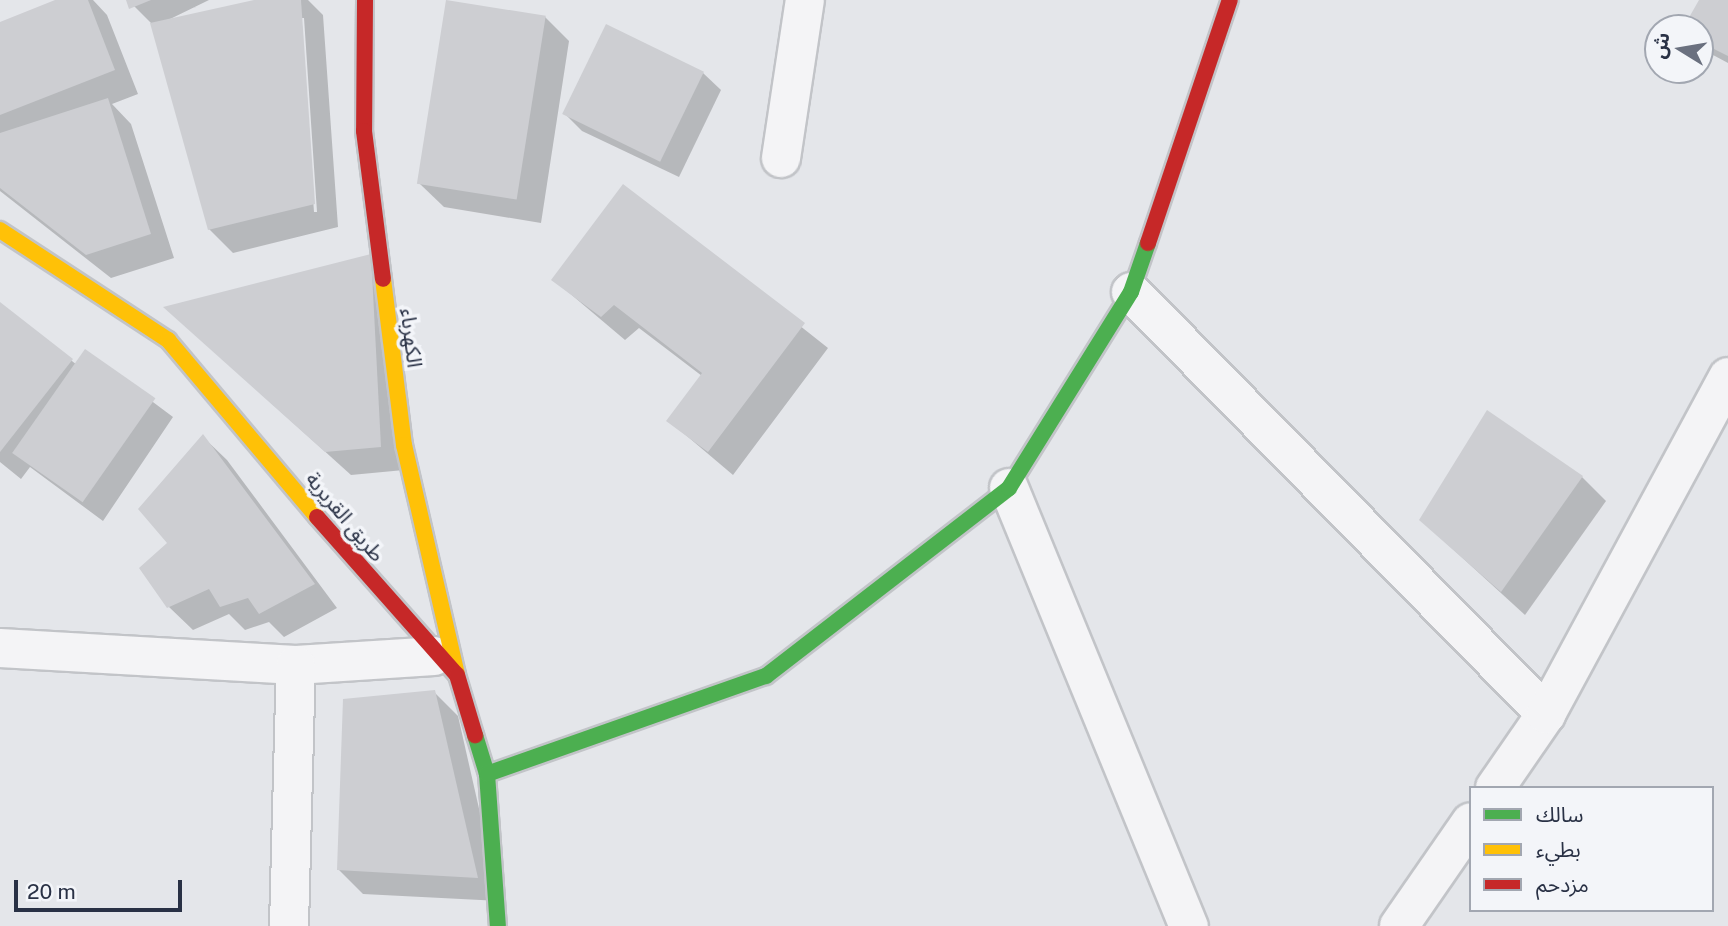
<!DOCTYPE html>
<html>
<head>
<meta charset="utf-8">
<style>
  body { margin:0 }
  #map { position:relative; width:1728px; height:926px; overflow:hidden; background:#e4e6ea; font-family:"Public Sans","Noto Sans Arabic",sans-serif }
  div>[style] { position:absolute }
  .shadow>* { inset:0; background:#0003 }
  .building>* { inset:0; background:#cdced2; transform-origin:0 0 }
  .roads { filter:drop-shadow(2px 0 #c2c4c8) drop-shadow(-2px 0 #c2c4c8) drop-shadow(0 2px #c2c4c8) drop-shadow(0 -2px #c2c4c8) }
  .street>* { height:38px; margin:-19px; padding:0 19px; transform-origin:19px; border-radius:19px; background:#f4f4f6 }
  .fast>* { height:16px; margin:-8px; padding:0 8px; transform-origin:8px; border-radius:8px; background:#4caf50 }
  .slow>* { height:16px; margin:-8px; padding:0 8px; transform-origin:8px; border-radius:8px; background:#ffc107 }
  .jam>* { height:16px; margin:-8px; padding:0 8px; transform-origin:8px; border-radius:8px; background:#c62828 }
  span { translate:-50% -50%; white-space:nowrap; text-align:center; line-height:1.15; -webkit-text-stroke:7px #f3f5f9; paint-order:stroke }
  .street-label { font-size:21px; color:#293145 }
  .legend { position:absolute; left:1469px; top:786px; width:245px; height:126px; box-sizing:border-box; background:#f3f5f9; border:2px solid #a2a7b1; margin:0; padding:9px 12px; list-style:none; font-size:21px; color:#293145 }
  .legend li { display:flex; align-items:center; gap:14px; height:35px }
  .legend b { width:35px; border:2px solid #a2a7b1 }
  .north { position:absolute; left:1644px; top:14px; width:70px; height:70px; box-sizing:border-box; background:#f3f5f9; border:2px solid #a2a7b1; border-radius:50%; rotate:281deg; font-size:19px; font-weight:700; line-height:28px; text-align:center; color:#293145 }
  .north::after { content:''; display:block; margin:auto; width:24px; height:32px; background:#6a707f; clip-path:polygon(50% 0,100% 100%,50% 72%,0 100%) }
  .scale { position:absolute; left:14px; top:880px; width:168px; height:32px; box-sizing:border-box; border:4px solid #293145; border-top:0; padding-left:9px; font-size:21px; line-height:24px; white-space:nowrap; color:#293145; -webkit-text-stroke:5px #f3f5f9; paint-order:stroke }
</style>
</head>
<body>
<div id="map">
  <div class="shadow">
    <i style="clip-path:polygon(60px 0,93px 0,107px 15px,138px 94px,112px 104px,131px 124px,174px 258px,111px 278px,0 191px,0 24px)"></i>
    <i style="clip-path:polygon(evenodd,128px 0,209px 0,164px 22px,262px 0,308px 0,323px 15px,338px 227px,233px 253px,209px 229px,152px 24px,128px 0,300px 18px,304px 18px,317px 212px,314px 212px,300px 18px)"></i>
    <i style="clip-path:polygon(1701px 0,1728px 0,1728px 63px,1700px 48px,1700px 28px,1685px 28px)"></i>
    <i style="clip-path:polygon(545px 17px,569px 41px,541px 223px,444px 207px,420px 184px)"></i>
    <i style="clip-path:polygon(703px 73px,721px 90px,679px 177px,582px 131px,565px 114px)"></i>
    <i style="clip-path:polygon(623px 186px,828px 348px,733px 475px,668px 420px,702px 376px,639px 328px,625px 340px,554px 280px)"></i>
    <i style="clip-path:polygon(371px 256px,404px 470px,351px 475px,166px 308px)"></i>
    <i style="clip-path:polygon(0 304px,77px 365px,86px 352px,173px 417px,103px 521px,30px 467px,21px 479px,0 462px)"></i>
    <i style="clip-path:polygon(203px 437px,227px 460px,337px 608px,284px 637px,269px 622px,245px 630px,229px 614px,193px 630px,169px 607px,169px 543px)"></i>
    <i style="clip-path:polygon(1582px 477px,1606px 501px,1525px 615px,1421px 520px)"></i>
    <i style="clip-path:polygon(434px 692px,458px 716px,500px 901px,363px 894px,339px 870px)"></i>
  </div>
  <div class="building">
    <i style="clip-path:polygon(55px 0,88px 0,115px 70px,0 115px,0 22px)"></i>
    <i style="clip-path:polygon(126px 0,151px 0,129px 9px)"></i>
    <i style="clip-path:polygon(254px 0,301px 0,315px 204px,208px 230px,150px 23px)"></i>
    <i style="left:446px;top:0;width:101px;height:186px;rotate:9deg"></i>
    <i style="clip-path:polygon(1699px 0,1728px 0,1728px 56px,1700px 42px,1700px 28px,1683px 28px)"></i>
    <i style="left:606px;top:24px;width:109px;height:100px;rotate:26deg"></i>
    <i style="clip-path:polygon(108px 98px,151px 234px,86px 255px,0 188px,0 133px)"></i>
    <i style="clip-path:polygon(623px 184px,805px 323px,708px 452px,666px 421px,702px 373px,614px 305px,601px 317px,551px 280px)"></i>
    <i style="clip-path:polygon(371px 254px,381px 447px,325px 452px,163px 307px)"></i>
    <i style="clip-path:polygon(0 302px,73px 359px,0 452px)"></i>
    <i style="left:85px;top:349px;width:86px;height:127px;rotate:35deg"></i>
    <i style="clip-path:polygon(1487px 410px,1583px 476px,1501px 592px,1419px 520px)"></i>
    <i style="clip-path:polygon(203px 434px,315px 584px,259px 614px,248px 598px,220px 607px,209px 589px,167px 608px,139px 568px,167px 543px,138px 509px)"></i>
    <i style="clip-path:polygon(435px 690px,478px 878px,337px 870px,343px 699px)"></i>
  </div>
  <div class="roads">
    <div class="street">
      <i style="left:781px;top:158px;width:160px;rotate:-81.4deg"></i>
      <i style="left:1131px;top:292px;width:592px;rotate:45.48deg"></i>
      <i style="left:1009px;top:488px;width:474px;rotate:67.7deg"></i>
      <i style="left:0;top:648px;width:296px;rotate:3.3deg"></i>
      <i style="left:296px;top:665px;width:138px;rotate:-3.7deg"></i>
      <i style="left:1495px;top:788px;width:90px;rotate:-55.4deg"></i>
      <i style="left:1546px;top:714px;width:383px;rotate:-61.6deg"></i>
      <i style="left:289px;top:926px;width:261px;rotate:-88.5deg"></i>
      <i style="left:1399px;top:926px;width:126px;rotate:-55.3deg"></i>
    </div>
    <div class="fast">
      <i style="left:475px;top:735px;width:41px;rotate:72.9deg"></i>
      <i style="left:487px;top:774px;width:152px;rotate:85.9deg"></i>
      <i style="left:487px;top:774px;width:296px;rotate:-19.4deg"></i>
      <i style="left:766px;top:676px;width:307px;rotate:-37.7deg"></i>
      <i style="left:1009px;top:488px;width:231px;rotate:-58.1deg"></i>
      <i style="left:1131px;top:292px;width:52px;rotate:-70.9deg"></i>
    </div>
    <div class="slow">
      <i style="left:0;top:230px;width:201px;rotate:33.2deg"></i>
      <i style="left:168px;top:340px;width:231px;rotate:49.9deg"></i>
      <i style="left:383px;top:279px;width:167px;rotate:82.8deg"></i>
      <i style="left:404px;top:445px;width:236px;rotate:77deg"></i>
    </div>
    <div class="jam">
      <i style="left:365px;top:0;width:131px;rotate:90.4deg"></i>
      <i style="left:364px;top:131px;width:149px;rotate:82.7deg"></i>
      <i style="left:1148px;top:243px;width:256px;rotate:-71.4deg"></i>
      <i style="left:317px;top:517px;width:211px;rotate:48.5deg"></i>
      <i style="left:457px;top:675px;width:63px;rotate:73.3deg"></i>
    </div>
  </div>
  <div class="street-label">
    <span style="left:411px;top:338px;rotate:83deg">الكهرباء</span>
    <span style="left:345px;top:517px;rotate:50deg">طريق القريرية</span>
  </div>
  <ul class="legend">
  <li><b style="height:9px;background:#4caf50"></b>سالك</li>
  <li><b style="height:9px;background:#ffc107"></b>بطيء</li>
  <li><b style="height:9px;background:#c62828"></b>مزدحم</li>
  </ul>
  <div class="north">ش</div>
  <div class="scale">20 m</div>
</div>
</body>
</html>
